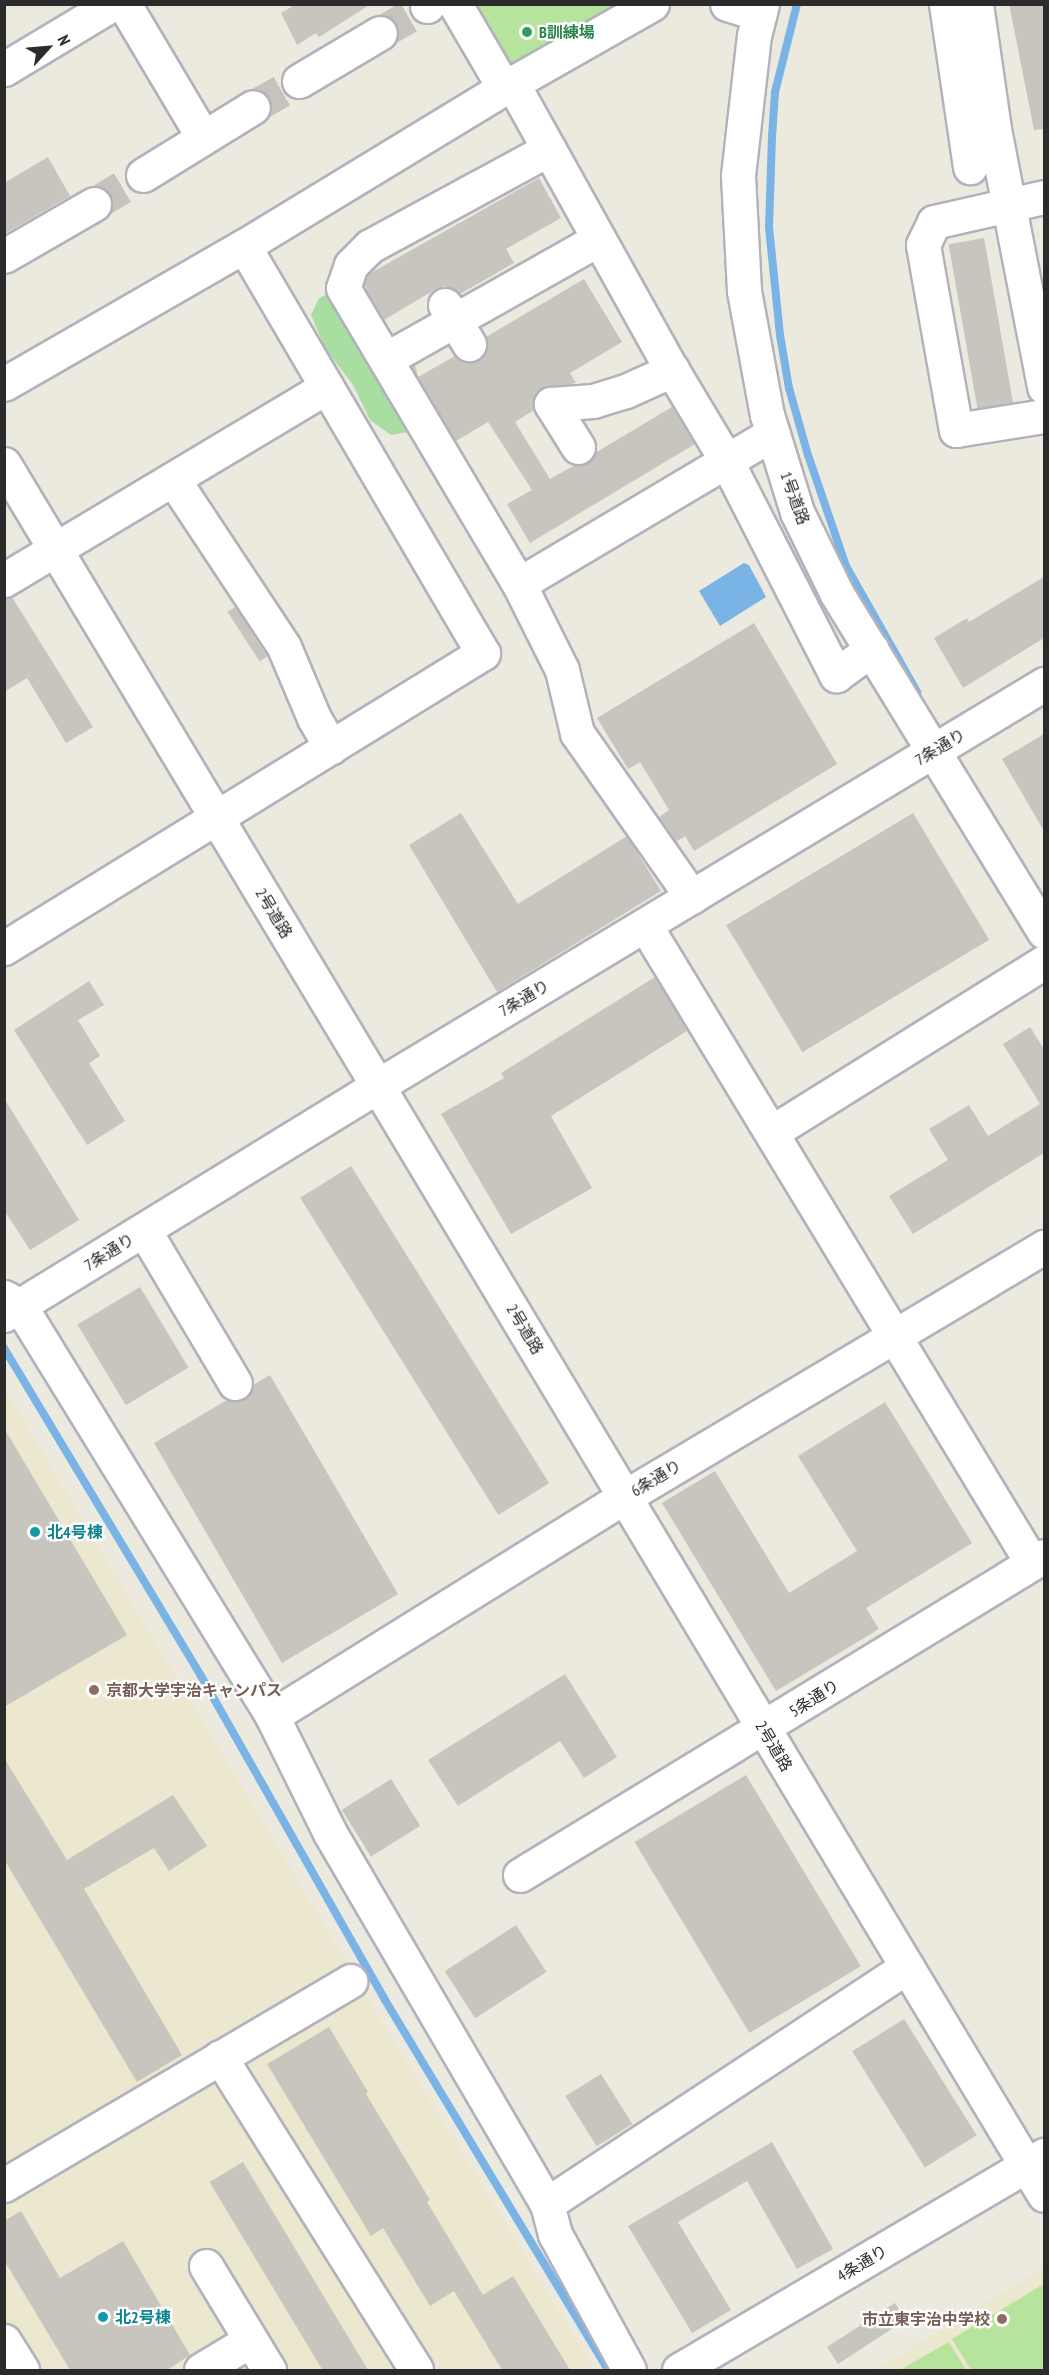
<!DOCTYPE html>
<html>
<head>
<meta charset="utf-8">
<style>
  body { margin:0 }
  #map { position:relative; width:1049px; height:2375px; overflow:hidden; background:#ece9df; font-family:"PT Sans Narrow","Noto Sans JP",sans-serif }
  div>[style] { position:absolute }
  .education>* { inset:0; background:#ece8cf }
  .green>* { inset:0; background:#a8dea0 }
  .pitch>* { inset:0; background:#b7e49c }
  .water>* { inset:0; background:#7ab3e5 }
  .stream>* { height:8px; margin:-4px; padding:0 4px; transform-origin:4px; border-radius:4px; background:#7ab3e5 }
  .building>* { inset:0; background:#c7c5be; transform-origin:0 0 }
  .minor-tunnel>* { height:33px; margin-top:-16.5px; transform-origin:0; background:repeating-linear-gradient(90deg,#c5c3bb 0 33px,transparent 0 49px) }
  .roads { filter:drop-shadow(2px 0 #b2b2bd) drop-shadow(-2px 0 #b2b2bd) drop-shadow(0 2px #b2b2bd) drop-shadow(0 -2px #b2b2bd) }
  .minor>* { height:33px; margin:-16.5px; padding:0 16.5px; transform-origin:16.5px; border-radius:16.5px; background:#fff }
  .dots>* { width:16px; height:16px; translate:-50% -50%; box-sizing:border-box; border:3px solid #fff; border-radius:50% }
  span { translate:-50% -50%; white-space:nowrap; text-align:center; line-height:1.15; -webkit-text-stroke:4.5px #fff; paint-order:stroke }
  .leisure-label { font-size:16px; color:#27864d; font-weight:700 }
  .left { translate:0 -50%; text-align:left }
  .street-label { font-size:16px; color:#2b2b2b }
  .culture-label { font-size:16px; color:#0d838f; font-weight:700 }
  .education-label { font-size:16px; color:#785e54; font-weight:700 }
  .right { translate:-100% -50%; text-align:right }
  .frame { position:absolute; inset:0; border:6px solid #2b2b2b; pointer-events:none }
  .north { position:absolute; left:18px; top:18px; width:60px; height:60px; -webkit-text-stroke:4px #fff; paint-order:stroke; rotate:64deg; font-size:16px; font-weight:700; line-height:24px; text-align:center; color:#2b2b2b }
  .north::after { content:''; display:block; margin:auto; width:21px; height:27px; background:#2b2b2b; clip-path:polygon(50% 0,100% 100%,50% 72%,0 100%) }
</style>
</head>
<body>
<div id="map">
  <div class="education">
    <i style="clip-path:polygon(4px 1388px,364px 1992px,595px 2370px,5px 2370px)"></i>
    <i style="clip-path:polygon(1044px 2268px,1044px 2370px,875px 2370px)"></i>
  </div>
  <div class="green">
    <i style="clip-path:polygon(352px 287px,371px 290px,383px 323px,382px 345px,413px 357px,423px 397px,414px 431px,391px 435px,370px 420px,353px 385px,325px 348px,311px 315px,319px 298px,339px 289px)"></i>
  </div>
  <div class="pitch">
    <i style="clip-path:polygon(465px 5px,617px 5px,517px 65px,498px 59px)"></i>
    <i style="clip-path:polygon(1044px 2284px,1044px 2370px,971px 2370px,952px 2339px)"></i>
    <i style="clip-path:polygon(949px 2342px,966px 2370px,900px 2370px)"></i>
  </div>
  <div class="water">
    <i style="clip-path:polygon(744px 563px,749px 565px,766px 597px,720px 626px,699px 591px)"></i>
  </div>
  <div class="stream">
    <i style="left:797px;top:4px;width:91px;rotate:104deg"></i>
    <i style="left:775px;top:92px;width:45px;rotate:93.8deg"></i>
    <i style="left:772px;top:137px;width:90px;rotate:91.9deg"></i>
    <i style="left:769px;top:227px;width:109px;rotate:84.2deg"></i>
    <i style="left:780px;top:335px;width:54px;rotate:80.4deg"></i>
    <i style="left:789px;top:388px;width:70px;rotate:74.2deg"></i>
    <i style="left:808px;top:455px;width:117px;rotate:71.1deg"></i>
    <i style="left:846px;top:566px;width:145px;rotate:60.6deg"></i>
    <i style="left:4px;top:1348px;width:383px;rotate:59deg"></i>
    <i style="left:201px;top:1676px;width:373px;rotate:60.4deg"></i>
    <i style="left:385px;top:2000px;width:432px;rotate:58.9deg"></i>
  </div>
  <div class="building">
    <i style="clip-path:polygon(296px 4px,371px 4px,319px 37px,316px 33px,297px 45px,281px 13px)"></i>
    <i style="clip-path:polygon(1009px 4px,1044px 4px,1044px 129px,1034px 130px)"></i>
    <i style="clip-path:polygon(48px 157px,70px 196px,4px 234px,4px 183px)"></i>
    <i style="clip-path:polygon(539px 178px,561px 218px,506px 249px,514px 263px,460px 294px,445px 286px,436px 289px,384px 320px,364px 284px,369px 274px)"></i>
    <i style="left:984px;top:238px;width:167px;height:36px;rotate:80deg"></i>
    <i style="clip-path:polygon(584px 279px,622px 342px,570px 373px,576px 383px,540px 389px,534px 396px,534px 410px,515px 422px,550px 479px,575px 465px,587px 463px,595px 453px,672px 407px,695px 444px,530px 543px,507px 504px,532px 490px,488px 422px,456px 441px,418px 377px,455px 356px,469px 363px,478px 360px,486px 352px,486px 337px)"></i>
    <i style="clip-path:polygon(1044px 577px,1044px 638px,963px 688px,934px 638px,967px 618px,969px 622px)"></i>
    <i style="clip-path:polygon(12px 597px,93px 727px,66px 743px,27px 678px,4px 692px,4px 599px)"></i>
    <i style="left:235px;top:607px;width:59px;height:9px;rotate:57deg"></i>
    <i style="clip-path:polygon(754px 623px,837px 764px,694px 851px,685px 836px,676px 842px,659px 817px,669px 810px,640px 762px,628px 769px,597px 718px)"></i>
    <i style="clip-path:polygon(1044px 734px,1044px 831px,1002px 759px)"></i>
    <i style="clip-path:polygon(461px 813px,518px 904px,627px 836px,661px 891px,497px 992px,409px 845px)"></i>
    <i style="left:913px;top:813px;width:148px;height:218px;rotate:59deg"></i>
    <i style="clip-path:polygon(655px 977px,687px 1031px,551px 1116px,592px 1188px,511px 1234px,441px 1114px,504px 1078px,501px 1073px)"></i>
    <i style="clip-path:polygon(89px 981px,104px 1005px,78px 1020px,100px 1056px,89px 1063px,125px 1121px,87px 1145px,14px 1030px)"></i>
    <i style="clip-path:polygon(1030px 1027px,1044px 1049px,1044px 1153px,913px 1234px,889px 1196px,948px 1160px,929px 1129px,969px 1105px,988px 1136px,1040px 1104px,1003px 1044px)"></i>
    <i style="clip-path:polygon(4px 1098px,79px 1220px,30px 1250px,4px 1210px)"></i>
    <i style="left:351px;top:1166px;width:374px;height:60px;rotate:58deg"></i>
    <i style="left:140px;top:1287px;width:94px;height:73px;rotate:59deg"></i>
    <i style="clip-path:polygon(270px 1375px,398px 1594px,282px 1663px,154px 1443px,227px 1400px,244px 1399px,251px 1393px,253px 1385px)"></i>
    <i style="clip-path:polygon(885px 1402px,972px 1543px,866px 1608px,879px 1629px,776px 1691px,662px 1503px,715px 1471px,789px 1593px,857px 1551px,798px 1456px)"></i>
    <i style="clip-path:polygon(4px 1428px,127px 1635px,4px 1707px)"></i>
    <i style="clip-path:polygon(565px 1674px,617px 1757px,584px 1778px,560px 1741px,458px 1806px,428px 1760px)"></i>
    <i style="clip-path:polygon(4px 1758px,67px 1860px,173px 1795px,207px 1846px,169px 1871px,154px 1848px,84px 1889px,182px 2055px,137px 2082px,4px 1859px)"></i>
    <i style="left:746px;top:1775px;width:223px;height:130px;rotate:59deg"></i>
    <i style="left:391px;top:1779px;width:55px;height:58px;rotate:58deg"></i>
    <i style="left:516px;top:1925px;width:56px;height:85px;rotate:57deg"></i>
    <i style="left:904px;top:2019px;width:137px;height:61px;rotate:58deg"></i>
    <i style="clip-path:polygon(329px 2027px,368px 2092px,366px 2094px,430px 2200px,427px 2202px,483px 2295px,513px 2276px,570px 2370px,502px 2370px,454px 2291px,430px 2306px,383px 2228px,371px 2236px,267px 2064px)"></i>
    <i style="left:601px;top:2074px;width:59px;height:42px;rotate:58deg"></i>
    <i style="clip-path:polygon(772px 2142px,833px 2249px,797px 2269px,747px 2181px,678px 2222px,731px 2310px,692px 2333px,628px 2226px)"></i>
    <i style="left:243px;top:2162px;width:243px;height:39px;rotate:59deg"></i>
    <i style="clip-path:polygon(21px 2211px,60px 2278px,123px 2241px,190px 2355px,167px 2370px,70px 2370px,4px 2260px,4px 2221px)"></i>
    <i style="left:895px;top:2303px;width:20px;height:81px;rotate:57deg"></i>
  </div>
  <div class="minor-tunnel">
    <i style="left:380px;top:33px;width:54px;rotate:-29.9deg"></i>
    <i style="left:253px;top:107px;width:53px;rotate:-29.5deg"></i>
    <i style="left:94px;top:204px;width:57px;rotate:-30.6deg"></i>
  </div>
  <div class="roads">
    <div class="minor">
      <i style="left:124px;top:4px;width:155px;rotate:59.3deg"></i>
      <i style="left:455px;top:4px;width:97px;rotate:59.7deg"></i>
      <i style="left:727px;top:4px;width:34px;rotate:17deg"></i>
      <i style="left:762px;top:4px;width:32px;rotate:104deg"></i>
      <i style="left:754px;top:35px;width:142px;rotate:96.5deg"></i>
      <i style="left:738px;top:176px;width:115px;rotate:87deg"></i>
      <i style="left:744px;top:291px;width:126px;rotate:79.5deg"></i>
      <i style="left:767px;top:415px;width:102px;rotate:72.8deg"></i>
      <i style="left:797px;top:512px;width:91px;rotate:64deg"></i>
      <i style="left:837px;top:594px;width:396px;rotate:58.5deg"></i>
      <i style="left:946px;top:4px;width:165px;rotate:81.6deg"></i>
      <i style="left:976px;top:4px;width:126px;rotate:81.8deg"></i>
      <i style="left:994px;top:129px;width:263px;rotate:79deg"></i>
      <i style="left:427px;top:6px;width:3px;rotate:-45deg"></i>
      <i style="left:4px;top:69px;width:126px;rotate:-31deg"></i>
      <i style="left:299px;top:81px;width:94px;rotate:-30.7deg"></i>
      <i style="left:512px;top:83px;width:329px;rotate:60.9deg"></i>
      <i style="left:672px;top:370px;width:105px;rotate:59deg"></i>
      <i style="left:726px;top:460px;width:242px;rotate:62.9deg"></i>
      <i style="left:836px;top:675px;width:44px;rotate:-35.8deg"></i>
      <i style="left:549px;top:149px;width:204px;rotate:151.5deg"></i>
      <i style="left:370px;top:246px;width:27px;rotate:135deg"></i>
      <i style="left:351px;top:265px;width:24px;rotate:109deg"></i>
      <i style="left:343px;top:288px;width:344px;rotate:59.3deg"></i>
      <i style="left:519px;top:584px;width:96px;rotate:63.4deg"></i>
      <i style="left:562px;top:670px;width:65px;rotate:76.6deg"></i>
      <i style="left:577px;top:733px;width:200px;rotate:55deg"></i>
      <i style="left:143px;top:175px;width:129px;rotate:-31.7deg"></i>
      <i style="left:1044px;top:197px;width:113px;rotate:167.2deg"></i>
      <i style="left:934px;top:222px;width:25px;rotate:116deg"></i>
      <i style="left:923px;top:245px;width:188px;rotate:79.9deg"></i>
      <i style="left:956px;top:430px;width:89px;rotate:-9deg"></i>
      <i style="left:244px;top:246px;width:304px;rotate:-31.3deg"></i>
      <i style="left:504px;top:88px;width:170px;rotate:-29.6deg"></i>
      <i style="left:4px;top:256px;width:104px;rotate:-30deg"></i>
      <i style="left:445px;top:305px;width:46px;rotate:58.4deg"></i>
      <i style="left:386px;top:359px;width:244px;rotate:-29.4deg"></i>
      <i style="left:4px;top:384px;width:277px;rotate:-29.9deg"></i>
      <i style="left:244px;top:246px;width:472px;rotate:59.6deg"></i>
      <i style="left:483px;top:653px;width:563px;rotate:148.37deg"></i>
      <i style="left:578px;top:447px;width:51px;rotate:-122.1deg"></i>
      <i style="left:551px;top:404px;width:42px;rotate:-4.1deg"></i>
      <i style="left:593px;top:401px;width:34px;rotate:-17deg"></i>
      <i style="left:626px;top:391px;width:51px;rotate:-24.5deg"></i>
      <i style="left:4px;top:464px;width:2019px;rotate:59deg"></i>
      <i style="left:173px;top:479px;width:201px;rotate:56.5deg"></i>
      <i style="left:284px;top:647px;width:77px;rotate:67.1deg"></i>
      <i style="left:314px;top:718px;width:34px;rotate:60deg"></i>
      <i style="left:4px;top:580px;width:376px;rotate:-30.9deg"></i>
      <i style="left:519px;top:584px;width:295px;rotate:-30.7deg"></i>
      <i style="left:645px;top:925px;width:746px;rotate:58.76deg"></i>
      <i style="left:772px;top:1132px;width:321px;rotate:-32deg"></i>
      <i style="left:144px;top:1230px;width:178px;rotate:59.3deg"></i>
      <i style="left:4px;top:1297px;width:18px;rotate:29deg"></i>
      <i style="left:20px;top:1306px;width:481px;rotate:58.4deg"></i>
      <i style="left:272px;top:1716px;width:131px;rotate:63.6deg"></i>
      <i style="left:330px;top:1833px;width:430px;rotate:59.7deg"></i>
      <i style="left:4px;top:1315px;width:440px;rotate:-31.5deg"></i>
      <i style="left:379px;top:1085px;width:777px;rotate:-31.09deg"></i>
      <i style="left:272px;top:1716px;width:417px;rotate:-31.9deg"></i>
      <i style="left:626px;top:1496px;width:487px;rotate:-30.8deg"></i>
      <i style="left:520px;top:1875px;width:613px;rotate:-31.33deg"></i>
      <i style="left:220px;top:2057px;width:369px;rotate:57.9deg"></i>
      <i style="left:4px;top:2185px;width:402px;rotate:-30.5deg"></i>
      <i style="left:206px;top:2266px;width:122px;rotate:58.8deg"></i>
      <i style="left:4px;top:2341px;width:34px;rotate:58deg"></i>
      <i style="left:201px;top:2370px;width:58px;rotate:-31deg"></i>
      <i style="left:629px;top:2370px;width:155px;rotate:-118.6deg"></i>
      <i style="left:555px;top:2234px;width:31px;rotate:-105deg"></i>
      <i style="left:547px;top:2204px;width:431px;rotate:-33.4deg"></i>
      <i style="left:679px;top:2370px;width:424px;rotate:-30.5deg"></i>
    </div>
  </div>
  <div class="dots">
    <i style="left:527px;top:32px;background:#2e9e5b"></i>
    <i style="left:35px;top:1532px;background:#0f9aa8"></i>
    <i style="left:94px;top:1690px;background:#8d6e63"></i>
    <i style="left:103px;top:2317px;background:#0f9aa8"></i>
    <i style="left:1002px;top:2319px;background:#8d6e63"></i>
  </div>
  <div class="leisure-label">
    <span class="left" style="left:539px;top:32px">B訓練場</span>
  </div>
  <div class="street-label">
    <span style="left:795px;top:498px;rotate:70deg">1号道路</span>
    <span style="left:940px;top:747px;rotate:-31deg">7条通り</span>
    <span style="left:274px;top:913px;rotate:59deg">2号道路</span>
    <span style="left:524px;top:998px;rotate:-31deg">7条通り</span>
    <span style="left:109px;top:1252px;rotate:-32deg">7条通り</span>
    <span style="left:525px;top:1329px;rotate:59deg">2号道路</span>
    <span style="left:656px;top:1478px;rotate:-31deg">6条通り</span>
    <span style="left:814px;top:1698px;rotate:-32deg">5条通り</span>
    <span style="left:774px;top:1746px;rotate:59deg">2号道路</span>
    <span style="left:862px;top:2263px;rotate:-31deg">4条通り</span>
  </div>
  <div class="culture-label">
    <span class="left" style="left:47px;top:1532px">北4号棟</span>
    <span class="left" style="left:115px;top:2317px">北2号棟</span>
  </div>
  <div class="education-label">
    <span class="left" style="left:106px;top:1690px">京都大学宇治キャンパス</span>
    <span class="right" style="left:990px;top:2319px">市立東宇治中学校</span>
  </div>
  <div class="frame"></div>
  <div class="north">N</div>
</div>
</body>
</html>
